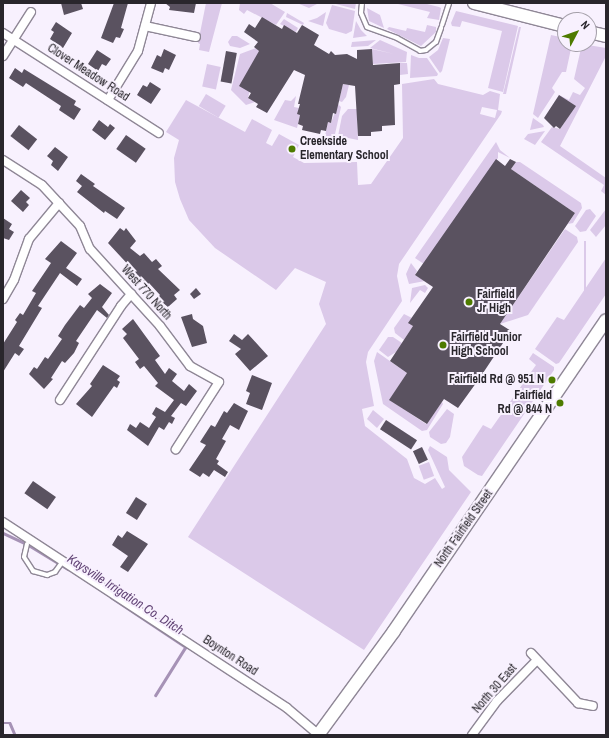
<!DOCTYPE html>
<html>
<head>
<meta charset="utf-8">
<style>
  body { margin:0 }
  #map { position:relative; width:609px; height:738px; overflow:hidden; background:#f8f1fe; font-family:"Archivo Narrow",sans-serif }
  div>[style] { position:absolute }
  .green>* { inset:0; background:#dbc9e9; transform-origin:0 0 }
  .stream>* { height:2.5px; margin:-1.25px; padding:0 1.25px; transform-origin:1.25px; border-radius:1.25px; background:#a692b6 }
  .building>* { inset:0; background:#5a5260; transform-origin:0 0 }
  .roads { filter:drop-shadow(1px 0 #8f8796) drop-shadow(-1px 0 #8f8796) drop-shadow(0 1px #8f8796) drop-shadow(0 -1px #8f8796) }
  .lane>* { height:4px; margin:-2px; padding:0 2px; transform-origin:2px; border-radius:2px; background:#fff }
  .street>* { height:8px; margin:-4px; padding:0 4px; transform-origin:4px; border-radius:4px; background:#fff }
  .secondary>* { height:12px; margin:-6px; padding:0 6px; transform-origin:6px; border-radius:6px; background:#fff }
  .dots>* { width:11px; height:11px; translate:-50% -50%; box-sizing:border-box; border:2px solid #f8f1fe; border-radius:50% }
  span { translate:-50% -50%; white-space:nowrap; text-align:center; line-height:1.15; -webkit-text-stroke:4px #f8f1fe; paint-order:stroke }
  .street-label { font-size:12px; color:#29262c }
  .poi-label { font-size:12px; color:#29262c; font-weight:700 }
  .left { translate:0 -50%; text-align:left }
  .right { translate:-100% -50%; text-align:right }
  .water-label { font-size:13px; color:#624476; font-style:italic }
  .frame { position:absolute; inset:0; border:4px solid #29262c; pointer-events:none }
  .north { position:absolute; left:557px; top:12px; width:40px; height:40px; box-sizing:border-box; background:#f8f1fe; border:1px solid #a5a0aa; border-radius:50%; rotate:49deg; font-size:11px; font-weight:700; line-height:16px; text-align:center; color:#29262c }
  .north::after { content:''; display:block; margin:auto; width:14px; height:18px; background:#4e7b00; clip-path:polygon(50% 0,100% 100%,50% 72%,0 100%) }
</style>
</head>
<body>
<div id="map">
  <div class="green">
    <i style="clip-path:polygon(206px 3px,222px 3px,209px 52px,199px 50px,200px 44px,198px 43px)"></i>
    <i style="clip-path:polygon(240px 3px,270px 3px,285px 12px,276px 25px,247px 10px,244px 14px,239px 10px)"></i>
    <i style="clip-path:polygon(297px 3px,319px 3px,309px 8px)"></i>
    <i style="clip-path:polygon(332px 3px,356px 3px,355px 9px)"></i>
    <i style="clip-path:polygon(394px 3px,423px 3px,439px 7px,441px 8px,439px 20px,427px 18px,430px 12px)"></i>
    <i style="clip-path:polygon(332px 5px,355px 11px,352px 31px,346px 34px,329px 29px,326px 23px)"></i>
    <i style="clip-path:polygon(367px 8px,380px 15px,384px 28px,369px 21px)"></i>
    <i style="clip-path:polygon(456px 11px,518px 26px,503px 92px,488px 88px,502px 31px,462px 21px,460px 27px,452px 26px,451px 23px)"></i>
    <i style="clip-path:polygon(326px 12px,323px 26px,308px 21px,317px 18px)"></i>
    <i style="clip-path:polygon(287px 13px,304px 23px,303px 25px,286px 17px)"></i>
    <i style="clip-path:polygon(284px 19px,298px 28px,296px 32px,280px 24px)"></i>
    <i style="clip-path:polygon(356px 21px,361px 30px,367px 36px,353px 38px)"></i>
    <i style="clip-path:polygon(427px 25px,436px 27px,436px 32px,421px 46px,387px 29px,389px 27px,406px 31px,407px 28px,425px 32px)"></i>
    <i style="clip-path:polygon(519px 27px,521px 27px,506px 94px,503px 94px)"></i>
    <i style="clip-path:polygon(551px 35px,565px 38px,565px 44px,572px 44px,566px 72px,562px 72px,552px 88px,555px 92px,538px 118px,533px 114px)"></i>
    <i style="clip-path:polygon(232px 36px,237px 36px,250px 44px,240px 48px,230px 46px,228px 42px)"></i>
    <i style="clip-path:polygon(443px 38px,450px 39px,442px 71px,440px 73px,429px 57px,438px 50px)"></i>
    <i style="clip-path:polygon(376px 40px,368px 46px,351px 47px,352px 42px)"></i>
    <i style="clip-path:polygon(380px 40px,407px 52px,406px 62px,373px 64px,372px 49px,394px 54px,370px 48px)"></i>
    <i style="clip-path:polygon(582px 44px,606px 48px,606px 56px,560px 146px,606px 178px,606px 195px,601px 191px,604px 185px,541px 142px,552px 127px,560px 129px,575px 106px,557px 94px,569px 100px,573px 92px,580px 95px,585px 88px,574px 79px)"></i>
    <i style="clip-path:polygon(256px 48px,259px 51px,248px 98px,255px 102px,246px 105px,231px 90px,240px 54px)"></i>
    <i style="clip-path:polygon(411px 55px,419px 58px,427px 58px,438px 74px,437px 76px,410px 78px)"></i>
    <i style="clip-path:polygon(400px 63px,407px 63px,408px 74px,400px 75px)"></i>
    <i style="left:207px;top:64px;width:14px;height:23px;rotate:12deg"></i>
    <i style="clip-path:polygon(evenodd,434px 79px,438px 84px,483px 95px,490px 91px,500px 94px,498px 110px,502px 111px,501px 114px,399px 264px,397px 276px,402px 301px,368px 352px,366px 362px,374px 406px,362px 409px,365px 426px,407px 459px,414px 478px,425px 484px,435px 478px,442px 489px,445px 487px,428px 450px,430px 446px,447px 457px,449px 470px,471px 492px,364px 650px,188px 537px,326px 324px,319px 304px,326px 282px,295px 268px,276px 290px,215px 248px,189px 220px,180px 199px,175px 182px,174px 158px,179px 140px,166px 132px,186px 100px,245px 132px,252px 119px,272px 130px,266px 143px,272px 146px,279px 134px,299px 145px,293px 157px,304px 163px,357px 162px,358px 185px,371px 184px,403px 138px,402px 84px,434px 79px,482px 107px,497px 110px,495px 118px,480px 114px,482px 107px)"></i>
    <i style="clip-path:polygon(343px 84px,349px 85px,346px 97px,342px 102px,339px 101px)"></i>
    <i style="left:206px;top:94px;width:23px;height:14px;rotate:31deg"></i>
    <i style="clip-path:polygon(296px 96px,294px 107px,299px 108px,300px 115px,297px 128px,274px 120px,285px 100px,291px 101px)"></i>
    <i style="clip-path:polygon(338px 104px,341px 107px,335px 134px,334px 137px,325px 136px,328px 122px,331px 123px)"></i>
    <i style="clip-path:polygon(348px 109px,357px 109px,358px 140px,338px 136px,342px 116px)"></i>
    <i style="clip-path:polygon(533px 118px,543px 125px,544px 127px,530px 130px)"></i>
    <i style="clip-path:polygon(545px 131px,535px 145px,524px 139px,528px 134px)"></i>
    <i style="clip-path:polygon(496px 142px,500px 150px,510px 158px,498px 152px,498px 158px,424px 264px,415px 258px)"></i>
    <i style="clip-path:polygon(516px 162px,520px 162px,581px 203px,582px 208px,573px 223px,568px 224px,575px 213px,511px 169px)"></i>
    <i style="clip-path:polygon(590px 209px,596px 216px,586px 231px,580px 232px,575px 226px,586px 210px)"></i>
    <i style="clip-path:polygon(606px 209px,606px 225px,596px 237px,590px 230px)"></i>
    <i style="clip-path:polygon(565px 229px,577px 237px,578px 242px,528px 315px,500px 324px)"></i>
    <i style="left:584px;top:241px;width:2px;height:70px"></i>
    <i style="clip-path:polygon(606px 258px,606px 294px,559px 363px,556px 364px,535px 349px,557px 317px,564px 320px)"></i>
    <i style="clip-path:polygon(411px 263px,417px 271px,415px 275px,425px 281px,409px 284px,406px 274px)"></i>
    <i style="clip-path:polygon(425px 285px,428px 288px,425px 293px,420px 290px,410px 303px,412px 288px)"></i>
    <i style="clip-path:polygon(404px 314px,412px 318px,409px 323px,413px 326px,404px 340px,395px 333px,394px 328px)"></i>
    <i style="clip-path:polygon(388px 337px,393px 337px,402px 343px,396px 352px,388px 357px,379px 350px)"></i>
    <i style="clip-path:polygon(377px 352px,407px 373px,390px 400px,426px 424px,442px 402px,443px 404px,427px 430px,422px 431px,383px 404px,374px 361px)"></i>
    <i style="clip-path:polygon(533px 353px,554px 367px,554px 370px,482px 476px,478px 475px,464px 466px,462px 457px,483px 425px,491px 429px,536px 365px,529px 359px)"></i>
    <i style="clip-path:polygon(447px 409px,454px 414px,450px 437px,446px 443px,441px 444px,430px 437px,429px 432px)"></i>
    <i style="clip-path:polygon(373px 410px,384px 419px,377px 428px,367px 419px)"></i>
    <i style="left:429px;top:462px;width:15px;height:11px;rotate:70deg"></i>
  </div>
  <div class="stream">
    <i style="left:3px;top:533px;width:26px;rotate:25deg"></i>
    <i style="left:27px;top:544px;width:48px;rotate:31.4deg"></i>
    <i style="left:111px;top:597px;width:90px;rotate:33.7deg"></i>
    <i style="left:186px;top:647px;width:57px;rotate:122deg"></i>
    <i style="left:3px;top:723px;width:7px"></i>
    <i style="left:10px;top:723px;width:13px;rotate:67deg"></i>
  </div>
  <div class="building">
    <i style="clip-path:polygon(61px 3px,81px 3px,83px 9px,64px 15px)"></i>
    <i style="clip-path:polygon(114px 3px,128px 3px,121px 28px,124px 29px,120px 38px,116px 37px,113px 43px,101px 38px)"></i>
    <i style="clip-path:polygon(165px 3px,196px 3px,194px 13px,169px 10px,170px 7px)"></i>
    <i style="clip-path:polygon(262px 17px,282px 29px,284px 25px,297px 33px,302px 25px,319px 35px,314px 45px,329px 54px,331px 51px,335px 55px,347px 54px,357px 59px,357px 50px,372px 49px,373px 65px,400px 63px,400px 84px,394px 85px,395px 125px,382px 126px,382px 131px,371px 132px,371px 136px,358px 136px,355px 86px,343px 84px,336px 114px,333px 113px,331px 123px,328px 122px,326px 131px,321px 130px,320px 134px,302px 130px,303px 126px,298px 124px,300px 115px,297px 114px,300px 104px,298px 104px,305px 75px,294px 70px,267px 113px,256px 107px,258px 104px,248px 98px,251px 93px,239px 86px,259px 51px,254px 47px,258px 42px,244px 32px,249px 24px,255px 28px)"></i>
    <i style="clip-path:polygon(56px 22px,72px 33px,63px 48px,50px 39px,54px 32px,51px 30px)"></i>
    <i style="clip-path:polygon(164px 49px,176px 55px,169px 70px,165px 68px,163px 73px,151px 68px,157px 55px,161px 57px)"></i>
    <i style="clip-path:polygon(97px 50px,111px 59px,106px 66px,102px 64px,98px 71px,88px 64px)"></i>
    <i style="left:226px;top:51px;width:11px;height:31px;rotate:10deg"></i>
    <i style="clip-path:polygon(15px 68px,22px 73px,24px 69px,76px 101px,74px 105px,81px 109px,74px 120px,59px 110px,61px 106px,26px 83px,23px 87px,9px 78px)"></i>
    <i style="clip-path:polygon(150px 82px,161px 89px,151px 104px,137px 95px,143px 85px,147px 87px)"></i>
    <i style="clip-path:polygon(559px 95px,576px 106px,560px 129px,556px 126px,554px 128px,544px 118px)"></i>
    <i style="clip-path:polygon(99px 120px,108px 127px,110px 124px,115px 128px,105px 140px,92px 130px)"></i>
    <i style="left:19px;top:125px;width:23px;height:14px;rotate:38deg"></i>
    <i style="left:126px;top:135px;width:24px;height:17px;rotate:35deg"></i>
    <i style="clip-path:polygon(55px 147px,68px 157px,58px 171px,51px 165px,53px 161px,47px 156px)"></i>
    <i style="clip-path:polygon(496px 159px,505px 166px,510px 159px,516px 162px,511px 169px,575px 213px,500px 324px,511px 331px,479px 379px,458px 408px,444px 399px,427px 424px,389px 400px,407px 373px,390px 361px,413px 326px,408px 323px,433px 287px,415px 275px)"></i>
    <i style="clip-path:polygon(81px 174px,95px 184px,93px 186px,125px 208px,117px 219px,105px 211px,104px 213px,77px 192px,82px 186px,76px 181px)"></i>
    <i style="clip-path:polygon(21px 190px,30px 198px,26px 202px,29px 205px,23px 212px,11px 201px)"></i>
    <i style="clip-path:polygon(3px 218px,12px 224px,9px 229px,14px 232px,9px 240px,3px 238px)"></i>
    <i style="clip-path:polygon(120px 228px,124px 231px,126px 228px,136px 241px,130px 248px,140px 256px,144px 253px,152px 262px,156px 259px,162px 266px,158px 269px,180px 290px,174px 295px,177px 299px,168px 307px,157px 298px,160px 295px,149px 283px,147px 285px,108px 243px)"></i>
    <i style="clip-path:polygon(61px 241px,77px 253px,66px 268px,82px 279px,77px 286px,60px 273px,38px 306px,42px 308px,19px 346px,24px 349px,19px 356px,15px 353px,3px 372px,3px 344px,17px 322px,15px 320px,20px 313px,23px 315px,36px 293px,32px 291px,51px 263px,45px 259px)"></i>
    <i style="clip-path:polygon(100px 284px,112px 293px,102px 307px,109px 315px,107px 318px,97px 310px,76px 341px,79px 343px,74px 353px,65px 363px,62px 361px,51px 378px,53px 379px,44px 389px,29px 374px,34px 367px,37px 369px,45px 357px,48px 359px,62px 339px,58px 336px,65px 325px,80px 305px,84px 308px,92px 298px,88px 294px)"></i>
    <i style="clip-path:polygon(196px 288px,201px 294px,194px 299px,190px 294px)"></i>
    <i style="clip-path:polygon(192px 314px,193px 319px,203px 326px,207px 343px,192px 347px,181px 317px)"></i>
    <i style="clip-path:polygon(133px 319px,160px 356px,155px 360px,165px 374px,169px 368px,177px 374px,172px 381px,184px 391px,189px 384px,197px 391px,186px 406px,181px 403px,171px 416px,175px 418px,172px 424px,169px 422px,164px 430px,159px 427px,148px 446px,127px 430px,130px 424px,136px 428px,140px 422px,149px 428px,156px 417px,152px 414px,156px 407px,165px 412px,174px 400px,155px 386px,158px 383px,144px 366px,140px 369px,135px 362px,139px 359px,123px 338px,127px 334px,122px 329px)"></i>
    <i style="clip-path:polygon(234px 334px,242px 340px,248px 334px,268px 356px,250px 371px,235px 354px,241px 349px,229px 341px)"></i>
    <i style="clip-path:polygon(103px 365px,120px 376px,117px 380px,120px 382px,117px 388px,114px 386px,92px 417px,76px 404px,92px 386px,90px 384px)"></i>
    <i style="clip-path:polygon(252px 375px,272px 383px,262px 410px,246px 404px,250px 393px,246px 391px)"></i>
    <i style="clip-path:polygon(234px 403px,248px 411px,239px 430px,230px 425px,222px 439px,226px 441px,216px 459px,219px 461px,217px 464px,228px 472px,225px 477px,214px 470px,209px 477px,203px 473px,200px 477px,189px 470px,206px 445px,200px 442px,211px 425px,215px 427px,224px 411px,227px 413px)"></i>
    <i style="left:386px;top:420px;width:37px;height:11px;rotate:33deg"></i>
    <i style="left:422px;top:447px;width:14px;height:10px;rotate:65deg"></i>
    <i style="left:33px;top:481px;width:28px;height:15px;rotate:35deg"></i>
    <i style="left:136px;top:497px;width:13px;height:19px;rotate:32deg"></i>
    <i style="clip-path:polygon(127px 531px,148px 544px,128px 572px,120px 567px,128px 556px,112px 545px,118px 535px,122px 538px)"></i>
  </div>
  <div class="roads">
    <div class="lane">
      <i style="left:362px;top:3px;width:10px;rotate:96deg"></i>
      <i style="left:361px;top:13px;width:15px;rotate:67deg"></i>
      <i style="left:367px;top:27px;width:32px;rotate:20deg"></i>
      <i style="left:397px;top:38px;width:26px;rotate:29deg"></i>
      <i style="left:420px;top:51px;width:6px;rotate:-9deg"></i>
      <i style="left:426px;top:50px;width:13px;rotate:-39deg"></i>
      <i style="left:436px;top:42px;width:15px;rotate:-70deg"></i>
      <i style="left:442px;top:25px;width:23px;rotate:-72deg"></i>
      <i style="left:27px;top:544px;width:13px;rotate:103deg"></i>
      <i style="left:24px;top:557px;width:17px;rotate:57deg"></i>
      <i style="left:33px;top:571px;width:15px;rotate:16deg"></i>
      <i style="left:47px;top:575px;width:9px;rotate:-21deg"></i>
      <i style="left:55px;top:572px;width:9px;rotate:-54deg"></i>
    </div>
    <div class="street">
      <i style="left:145px;top:26px;width:52px;rotate:12.2deg"></i>
      <i style="left:3px;top:33px;width:185px;rotate:32.7deg"></i>
      <i style="left:3px;top:56px;width:52px;rotate:-57.5deg"></i>
      <i style="left:108px;top:100px;width:57px;rotate:-58.5deg"></i>
      <i style="left:138px;top:51px;width:50px;rotate:-74.8deg"></i>
      <i style="left:3px;top:160px;width:46px;rotate:32.7deg"></i>
      <i style="left:42px;top:185px;width:56px;rotate:47.2deg"></i>
      <i style="left:80px;top:226px;width:25px;rotate:67deg"></i>
      <i style="left:90px;top:249px;width:104px;rotate:47.7deg"></i>
      <i style="left:160px;top:326px;width:50px;rotate:53.1deg"></i>
      <i style="left:190px;top:366px;width:33px;rotate:29deg"></i>
      <i style="left:219px;top:382px;width:80px;rotate:122.7deg"></i>
      <i style="left:3px;top:299px;width:22px;rotate:-60deg"></i>
      <i style="left:14px;top:280px;width:44px;rotate:-69.9deg"></i>
      <i style="left:29px;top:239px;width:47px;rotate:-50.2deg"></i>
      <i style="left:60px;top:400px;width:112px;rotate:-57deg"></i>
      <i style="left:121px;top:306px;width:16px;rotate:-50deg"></i>
      <i style="left:3px;top:522px;width:339px;rotate:33.2deg"></i>
      <i style="left:287px;top:708px;width:42px;rotate:40.2deg"></i>
      <i style="left:531px;top:653px;width:69px;rotate:46.8deg"></i>
      <i style="left:578px;top:703px;width:15px;rotate:11deg"></i>
      <i style="left:472px;top:735px;width:42px;rotate:-53.7deg"></i>
      <i style="left:497px;top:701px;width:57px;rotate:-45.7deg"></i>
    </div>
    <div class="secondary">
      <i style="left:474px;top:3px;width:94px;rotate:14.2deg"></i>
      <i style="left:589px;top:32px;width:17px;rotate:13deg"></i>
      <i style="left:318px;top:735px;width:129px;rotate:-53.8deg"></i>
      <i style="left:394px;top:631px;width:376px;rotate:-55.7deg"></i>
    </div>
  </div>
  <div class="dots">
    <i style="left:292px;top:149px;background:#4e7b00"></i>
    <i style="left:469px;top:302px;background:#4e7b00"></i>
    <i style="left:443px;top:345px;background:#4e7b00"></i>
    <i style="left:552px;top:380px;background:#4e7b00"></i>
    <i style="left:560px;top:403px;background:#4e7b00"></i>
  </div>
  <div class="street-label">
    <span style="left:88px;top:73px;rotate:33deg">Clover Meadow Road</span>
    <span style="left:146px;top:293px;rotate:48deg">West 770 North</span>
    <span style="left:464px;top:529px;rotate:-55deg">North Fairfield Street</span>
    <span style="left:230px;top:656px;rotate:33deg">Boynton Road</span>
    <span style="left:495px;top:689px;rotate:-49deg">North 30 East</span>
  </div>
  <div class="poi-label">
    <span class="left" style="left:300px;top:149px">Creekside<br>Elementary School</span>
    <span class="left" style="left:477px;top:302px">Fairfield<br>Jr High</span>
    <span class="left" style="left:451px;top:345px">Fairfield Junior<br>High School</span>
    <span class="right" style="left:544px;top:380px">Fairfield Rd @ 951 N</span>
    <span class="right" style="left:552px;top:403px">Fairfield<br>Rd @ 844 N</span>
  </div>
  <div class="water-label">
    <span style="left:125px;top:595px;rotate:33deg">Kaysville Irrigation Co. Ditch</span>
  </div>
  <div class="frame"></div>
  <div class="north">N</div>
</div>
</body>
</html>
